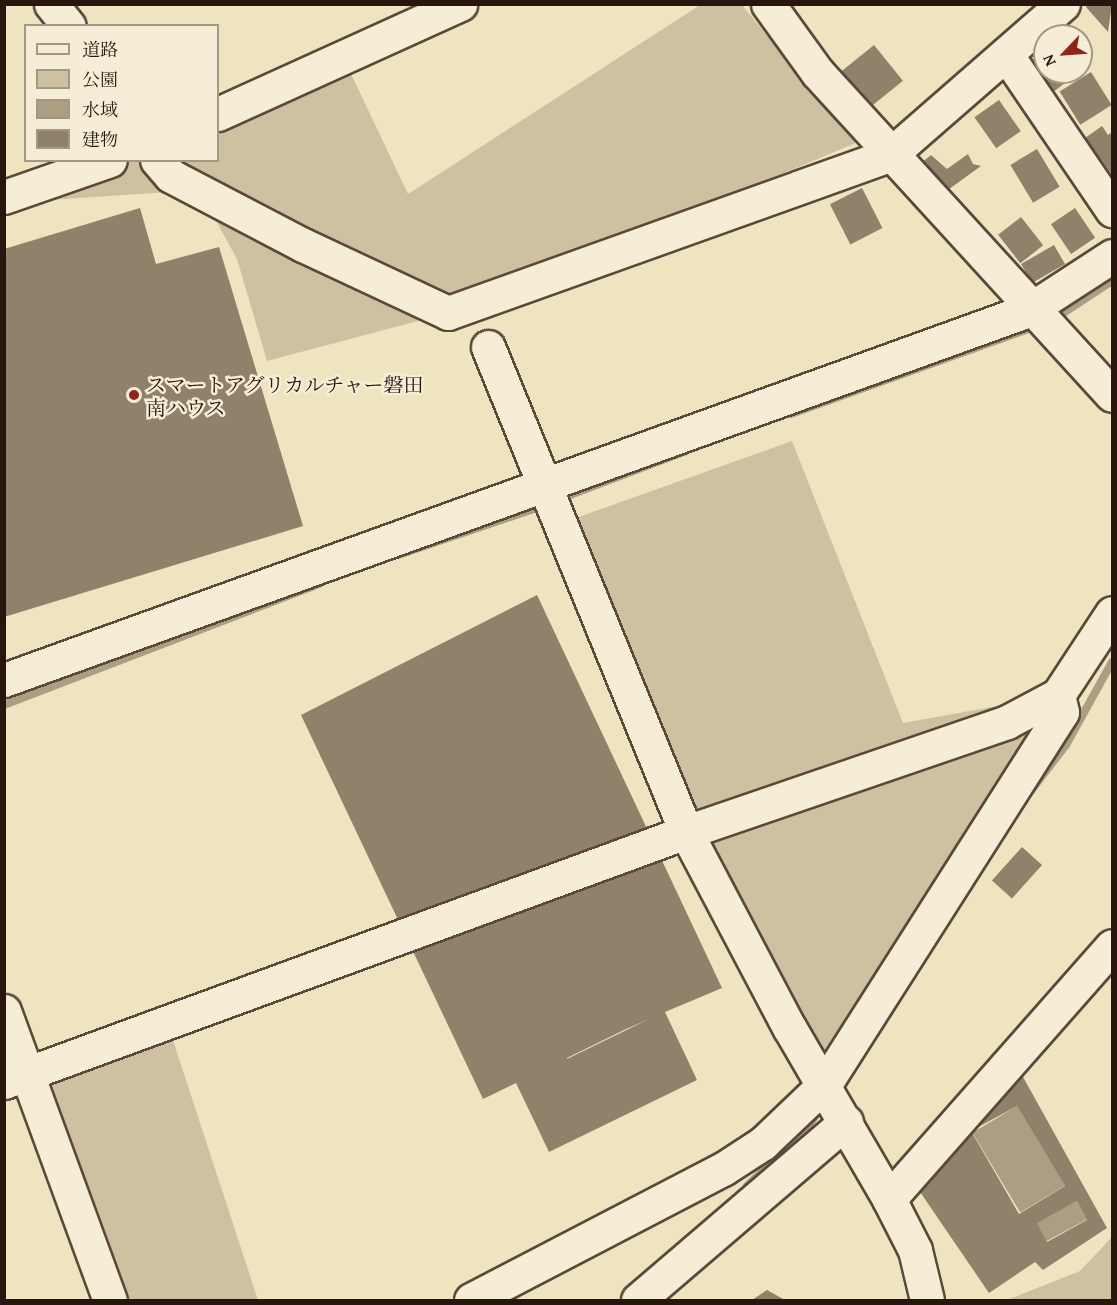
<!DOCTYPE html>
<html>
<head>
<meta charset="utf-8">
<style>
  body { margin:0 }
  #map { position:relative; width:1117px; height:1305px; overflow:hidden; background:#efe4c0; font-family:"Gentium Book Plus","Noto Serif JP",serif }
  div>[style] { position:absolute }
  .green>* { inset:0; background:#cdc1a2 }
  .water>* { inset:0; background:#ab9e83; transform-origin:0 0 }
  .stream>* { height:8px; margin:-4px; padding:0 4px; transform-origin:4px; border-radius:4px; background:#ab9e83 }
  .building>* { inset:0; background:#8f816a; transform-origin:0 0 }
  .roads { filter:drop-shadow(2px 0 #5a493a) drop-shadow(-2px 0 #5a493a) drop-shadow(0 2px #5a493a) drop-shadow(0 -2px #5a493a) }
  .minor>* { height:33px; margin:-16.5px; padding:0 16.5px; transform-origin:16.5px; border-radius:16.5px; background:#f5edd6 }
  .dots>* { width:16px; height:16px; translate:-50% -50%; box-sizing:border-box; border:3px solid #f5edd6; border-radius:50% }
  span { translate:-50% -50%; white-space:nowrap; text-align:center; line-height:1.15; -webkit-text-stroke:5px #f5edd6; paint-order:stroke }
  .poi-label { font-size:20px; color:#28150d }
  .left { translate:0 -50%; text-align:left }
  .frame { position:absolute; inset:0; border:6px solid #28150d; pointer-events:none }
  .legend { position:absolute; left:24px; top:24px; width:195px; height:138px; box-sizing:border-box; background:#f5edd6; border:2px solid #a39786; margin:0; padding:8px 10px; list-style:none; font-size:18px; color:#28150d }
  .legend li { display:flex; align-items:center; gap:12px; height:30px }
  .legend b { width:30px; border:2px solid #a39786 }
  .north { position:absolute; left:1033px; top:24px; width:60px; height:60px; box-sizing:border-box; background:#f5edd6; border:2px solid #a39786; border-radius:50%; rotate:245deg; font-size:16px; font-weight:700; line-height:24px; text-align:center; color:#28150d }
  .north::after { content:''; display:block; margin:auto; width:21px; height:27px; background:#8f2418; clip-path:polygon(50% 0,100% 100%,50% 72%,0 100%) }
</style>
</head>
<body>
<div id="map">
  <div class="green">
    <i style="clip-path:polygon(700px 5px,742px 5px,856px 143px,448px 313px,267px 361px,237px 259px,199px 190px,5px 203px,110px 161px,218px 160px,218px 128px,343px 57px,408px 194px)"></i>
    <i style="clip-path:polygon(792px 441px,903px 723px,1058px 695px,825px 1084px,559px 524px)"></i>
    <i style="clip-path:polygon(167px 1022px,258px 1300px,110px 1300px,27px 1074px)"></i>
    <i style="clip-path:polygon(1112px 1237px,1112px 1300px,1007px 1300px,1080px 1271px)"></i>
  </div>
  <div class="water">
    <i style="left:1017px;top:1106px;width:93px;height:52px;rotate:59deg"></i>
    <i style="left:1077px;top:1201px;width:21px;height:46px;rotate:62deg"></i>
  </div>
  <div class="stream">
    <i style="left:1053px;top:320px;width:71px;rotate:-33.5deg"></i>
    <i style="left:791px;top:414px;width:261px;rotate:-19.7deg"></i>
    <i style="left:557px;top:500px;width:138px;rotate:-20.8deg"></i>
    <i style="left:398px;top:555px;width:153px;rotate:-18.7deg"></i>
    <i style="left:4px;top:705px;width:338px;rotate:-21deg"></i>
    <i style="left:1013px;top:814px;width:87px;rotate:-52.5deg"></i>
    <i style="left:1066px;top:745px;width:95px;rotate:-61deg"></i>
    <i style="left:747px;top:1186px;width:81px;rotate:-43.5deg"></i>
    <i style="left:806px;top:1130px;width:24px;rotate:-57deg"></i>
  </div>
  <div class="building">
    <i style="clip-path:polygon(1089px 4px,1112px 4px,1108px 32px,1086px 7px)"></i>
    <i style="left:874px;top:45px;width:46px;height:43px;rotate:51deg"></i>
    <i style="clip-path:polygon(1045px 50px,1045px 72px,1079px 72px,1052px 93px,1029px 63px)"></i>
    <i style="left:1091px;top:72px;width:39px;height:37px;rotate:58deg"></i>
    <i style="left:999px;top:100px;width:38px;height:30px;rotate:55deg"></i>
    <i style="clip-path:polygon(1102px 126px,1108px 135px,1112px 132px,1112px 175px,1085px 138px)"></i>
    <i style="left:1037px;top:149px;width:44px;height:31px;rotate:59deg"></i>
    <i style="clip-path:polygon(968px 154px,973px 164px,981px 166px,945px 192px,920px 164px,931px 155px,947px 169px)"></i>
    <i style="left:862px;top:188px;width:45px;height:36px;rotate:63deg"></i>
    <i style="clip-path:polygon(140px 208px,156px 264px,219px 247px,303px 526px,4px 617px,4px 249px)"></i>
    <i style="left:1075px;top:208px;width:36px;height:29px;rotate:56deg"></i>
    <i style="left:1021px;top:217px;width:36px;height:29px;rotate:52deg"></i>
    <i style="left:1054px;top:245px;width:22px;height:38px;rotate:60deg"></i>
    <i style="clip-path:polygon(evenodd,537px 595px,722px 988px,665px 1012px,697px 1080px,549px 1152px,516px 1083px,483px 1099px,301px 715px,537px 595px,649px 1019px,567px 1059px,567px 1058px,624px 1030px,649px 1019px)"></i>
    <i style="left:1022px;top:847px;width:27px;height:45px;rotate:42deg"></i>
    <i style="clip-path:polygon(evenodd,1018px 1068px,1107px 1228px,1043px 1270px,1035px 1262px,989px 1293px,916px 1186px,1018px 1068px,1017px 1106px,1065px 1186px,1019px 1214px,971px 1131px,1017px 1106px,1018px 1068px,1077px 1201px,1087px 1220px,1047px 1242px,1037px 1223px,1077px 1201px)"></i>
    <i style="clip-path:polygon(767px 1290px,785px 1300px,752px 1300px)"></i>
  </div>
  <div class="roads">
    <div class="minor">
      <i style="left:51px;top:4px;width:28px;rotate:51deg"></i>
      <i style="left:768px;top:4px;width:84px;rotate:54.2deg"></i>
      <i style="left:817px;top:72px;width:437px;rotate:47.6deg"></i>
      <i style="left:1006px;top:54px;width:189px;rotate:55.8deg"></i>
      <i style="left:218px;top:114px;width:266px;rotate:-24.4deg"></i>
      <i style="left:157px;top:160px;width:21px;rotate:49deg"></i>
      <i style="left:171px;top:176px;width:149px;rotate:27.6deg"></i>
      <i style="left:303px;top:245px;width:160px;rotate:25.1deg"></i>
      <i style="left:448px;top:313px;width:471px;rotate:-19.7deg"></i>
      <i style="left:891px;top:154px;width:228px;rotate:-41.1deg"></i>
      <i style="left:4px;top:197px;width:112px;rotate:-19.2deg"></i>
      <i style="left:488px;top:347px;width:524px;rotate:67.79deg"></i>
      <i style="left:686px;top:832px;width:221px;rotate:62.2deg"></i>
      <i style="left:789px;top:1027px;width:199px;rotate:59.8deg"></i>
      <i style="left:889px;top:1199px;width:57px;rotate:63deg"></i>
      <i style="left:915px;top:1250px;width:51px;rotate:76.5deg"></i>
      <i style="left:4px;top:680px;width:1090px;rotate:-19.85deg"></i>
      <i style="left:1029px;top:310px;width:99px;rotate:-33deg"></i>
      <i style="left:4px;top:1011px;width:308px;rotate:69.9deg"></i>
      <i style="left:4px;top:1082px;width:726px;rotate:-20.13deg"></i>
      <i style="left:686px;top:832px;width:339px;rotate:-18.9deg"></i>
      <i style="left:1007px;top:722px;width:58px;rotate:-27.9deg"></i>
      <i style="left:1058px;top:695px;width:98px;rotate:-56.6deg"></i>
      <i style="left:889px;top:1199px;width:337px;rotate:-48.6deg"></i>
      <i style="left:471px;top:1300px;width:284px;rotate:-27.5deg"></i>
      <i style="left:723px;top:1169px;width:48px;rotate:-33deg"></i>
      <i style="left:763px;top:1143px;width:86px;rotate:-43.6deg"></i>
      <i style="left:825px;top:1084px;width:441px;rotate:-57.5deg"></i>
      <i style="left:1062px;top:712px;width:17px;rotate:-103deg"></i>
      <i style="left:638px;top:1300px;width:274px;rotate:-40.6deg"></i>
    </div>
  </div>
  <div class="dots">
    <i style="left:134px;top:395px;background:#8f2418"></i>
  </div>
  <div class="poi-label">
    <span class="left" style="left:146px;top:396px">スマートアグリカルチャー磐田<br>南ハウス</span>
  </div>
  <div class="frame"></div>
  <ul class="legend">
  <li><b style="height:8px;background:#f5edd6"></b>道路</li>
  <li><b style="height:16px;background:#cdc1a2"></b>公園</li>
  <li><b style="height:16px;background:#ab9e83"></b>水域</li>
  <li><b style="height:16px;background:#8f816a"></b>建物</li>
  </ul>
  <div class="north">N</div>
</div>
</body>
</html>
